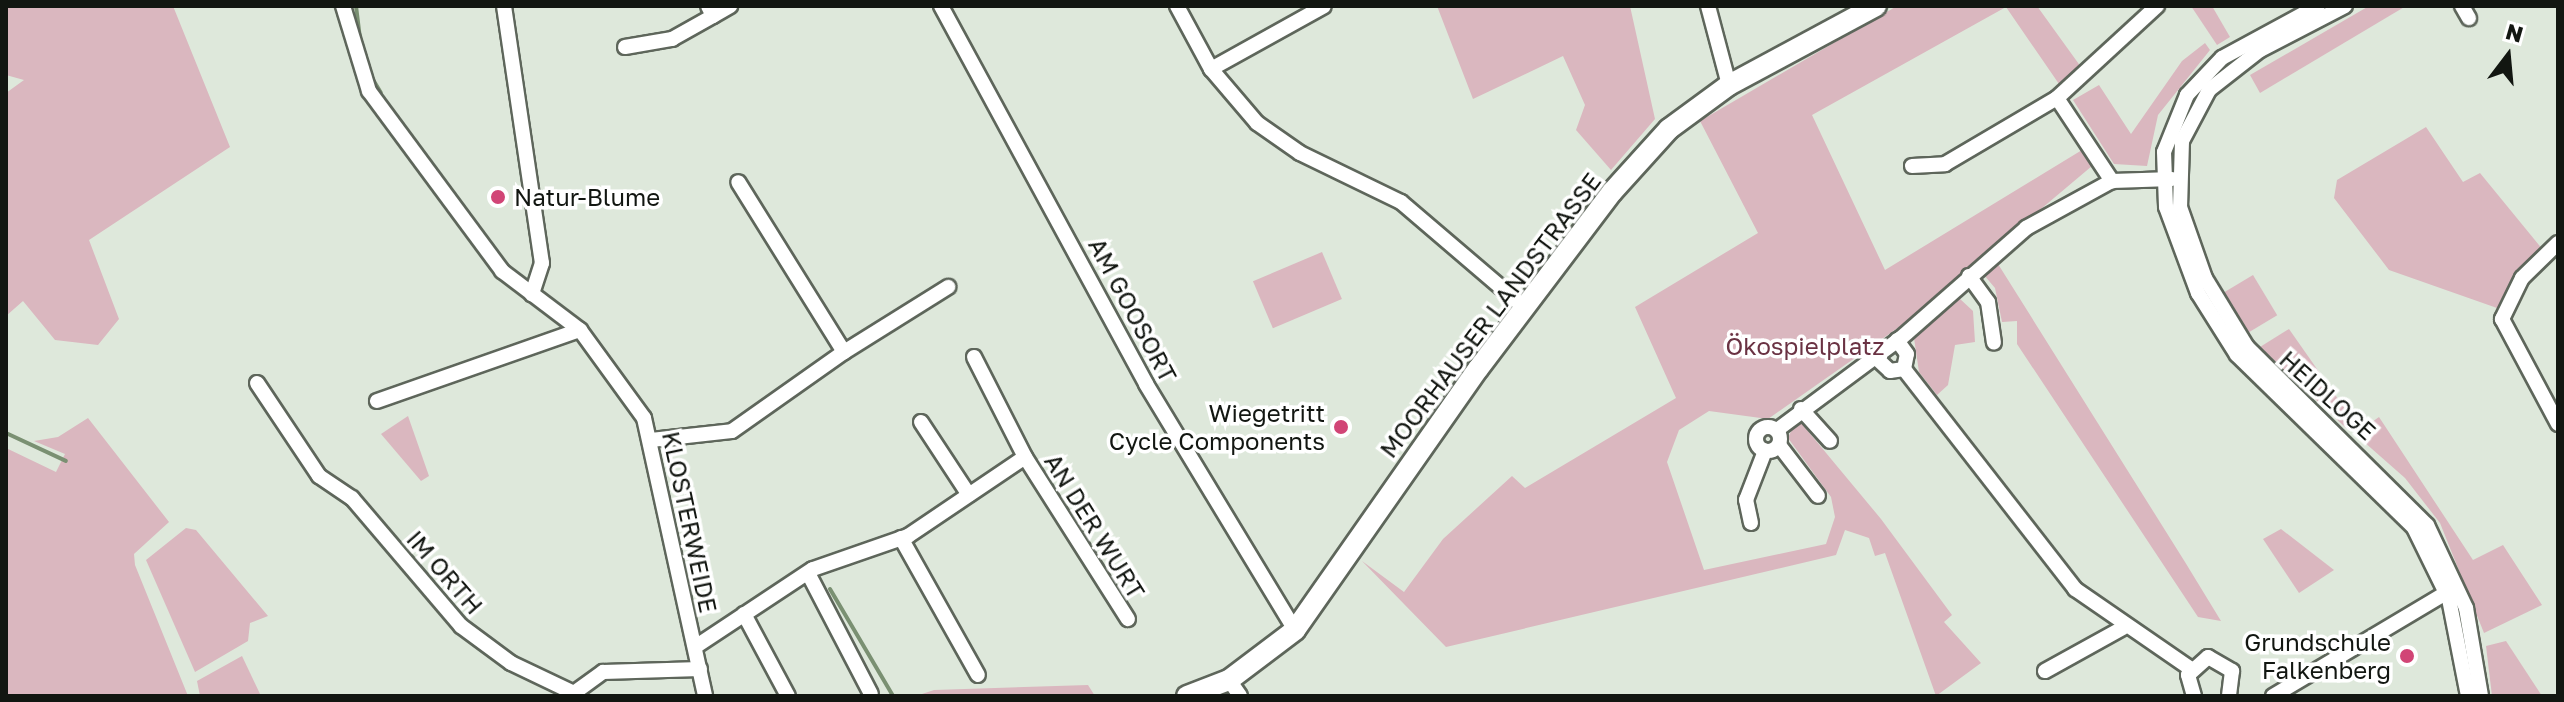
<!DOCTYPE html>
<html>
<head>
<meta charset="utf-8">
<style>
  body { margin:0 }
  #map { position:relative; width:2564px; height:702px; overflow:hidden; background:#dee8db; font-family:"Golos Text",sans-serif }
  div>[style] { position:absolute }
  .green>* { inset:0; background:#dab7bf; transform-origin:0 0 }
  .stream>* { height:4px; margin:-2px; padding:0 2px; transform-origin:2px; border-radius:2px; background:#7a9072 }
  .roads { filter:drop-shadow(2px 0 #5e665b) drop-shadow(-2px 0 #5e665b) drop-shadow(0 2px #5e665b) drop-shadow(0 -2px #5e665b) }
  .street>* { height:14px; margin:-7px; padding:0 7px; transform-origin:7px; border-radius:7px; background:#fff }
  .street>.ring { margin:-7px; padding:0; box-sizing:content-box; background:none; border:14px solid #fff; border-radius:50% }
  .secondary>* { height:20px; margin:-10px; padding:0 10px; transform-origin:10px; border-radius:10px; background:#fff }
  .dots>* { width:22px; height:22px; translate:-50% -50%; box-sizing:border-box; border:4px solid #fff; border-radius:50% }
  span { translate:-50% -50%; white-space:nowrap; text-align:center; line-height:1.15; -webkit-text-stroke:7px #fff; paint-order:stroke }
  .poi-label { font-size:24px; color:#121611 }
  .left { translate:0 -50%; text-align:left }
  .right { translate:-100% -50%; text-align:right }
  .street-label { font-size:24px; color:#121611 }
  .park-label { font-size:24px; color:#6a3243 }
  .frame { position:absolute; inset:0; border:8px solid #121611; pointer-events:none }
  .north { position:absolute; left:2468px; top:16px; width:80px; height:80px; -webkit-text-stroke:6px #fff; paint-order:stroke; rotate:16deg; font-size:22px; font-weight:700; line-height:32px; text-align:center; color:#121611 }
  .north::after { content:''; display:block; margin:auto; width:28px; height:36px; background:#121611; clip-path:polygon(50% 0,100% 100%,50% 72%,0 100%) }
</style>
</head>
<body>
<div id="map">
  <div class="green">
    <i style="clip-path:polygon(6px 6px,173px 6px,230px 147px,89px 240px,119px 319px,98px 345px,55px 340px,23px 301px,6px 316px,6px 93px,24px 80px,6px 75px)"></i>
    <i style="clip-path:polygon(1437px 6px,1630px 6px,1655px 119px,1611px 170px,1576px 130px,1585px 105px,1563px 56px,1473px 99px)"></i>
    <i style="clip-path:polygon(1897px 6px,2037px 6px,2081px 67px,2059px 84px,2006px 7px,1812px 115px,1885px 270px,2082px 150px,2092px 166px,1909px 320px,1768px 419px,1709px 411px,1679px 430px,1667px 462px,1704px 570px,1826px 544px,1835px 517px,1831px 497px,1788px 438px,1797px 418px,1881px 519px,1952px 615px,1944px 622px,1981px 663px,1936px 696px,1885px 553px,1875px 556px,1869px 538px,1845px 530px,1836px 555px,1446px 647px,1362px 561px,1404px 592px,1443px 539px,1512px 476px,1525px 488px,1676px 398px,1635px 307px,1758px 233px,1700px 121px)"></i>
    <i style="clip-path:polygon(2191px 6px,2212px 6px,2230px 37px,2217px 45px)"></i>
    <i style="clip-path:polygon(2369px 6px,2406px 6px,2260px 93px,2250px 75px)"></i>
    <i style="clip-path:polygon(2205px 43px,2210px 50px,2158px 115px,2147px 166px,2114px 164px,2073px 100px,2099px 85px,2131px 134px,2182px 61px)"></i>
    <i style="clip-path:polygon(2426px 127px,2463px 182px,2480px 173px,2543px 250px,2497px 308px,2389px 270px,2334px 198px,2337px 180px)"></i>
    <i style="left:1322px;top:252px;width:51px;height:75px;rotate:67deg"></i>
    <i style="clip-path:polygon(1998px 264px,2185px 562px,2221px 621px,2198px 617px,2017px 344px,2017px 321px,2002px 322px,1995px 288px,1984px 275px)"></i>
    <i style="left:2253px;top:275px;width:47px;height:34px;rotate:59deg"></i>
    <i style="clip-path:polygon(1959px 298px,1973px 311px,1975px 342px,1955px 345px,1948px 385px,1937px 395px,1919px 372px,1914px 338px)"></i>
    <i style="clip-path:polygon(2289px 329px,2352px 419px,2347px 429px,2260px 347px)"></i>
    <i style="clip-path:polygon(408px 416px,429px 476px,421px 481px,381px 434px)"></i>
    <i style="clip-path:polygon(2379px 417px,2473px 560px,2503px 545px,2542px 605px,2484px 633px,2440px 523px,2405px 478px,2355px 434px)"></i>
    <i style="clip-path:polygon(88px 418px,169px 522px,134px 554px,135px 565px,188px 696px,6px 696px,6px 448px,56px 472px,65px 454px,34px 441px,58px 437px)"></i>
    <i style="clip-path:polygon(186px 528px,196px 530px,268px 616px,250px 623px,248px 641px,195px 672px,146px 560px)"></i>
    <i style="clip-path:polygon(2281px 529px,2334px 570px,2299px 593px,2263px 539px)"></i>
    <i style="clip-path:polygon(2506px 641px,2542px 696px,2492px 696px,2486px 646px)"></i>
    <i style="clip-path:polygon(242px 656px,261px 696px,200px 696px,197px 681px)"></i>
    <i style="clip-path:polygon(1088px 685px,1095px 696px,916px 696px,934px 690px)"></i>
  </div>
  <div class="stream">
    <i style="left:356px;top:6px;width:38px;rotate:83deg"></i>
    <i style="left:372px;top:78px;width:17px;rotate:59deg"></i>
    <i style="left:6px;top:433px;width:66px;rotate:25deg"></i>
    <i style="left:830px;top:589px;width:124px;rotate:59.5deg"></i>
  </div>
  <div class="roads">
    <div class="street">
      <i style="left:343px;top:6px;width:89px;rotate:73deg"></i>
      <i style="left:369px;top:91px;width:224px;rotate:53.5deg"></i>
      <i style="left:502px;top:271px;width:98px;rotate:37.1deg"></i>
      <i style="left:580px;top:330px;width:109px;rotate:54deg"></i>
      <i style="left:644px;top:418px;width:285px;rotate:77.6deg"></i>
      <i style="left:504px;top:6px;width:260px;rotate:81.6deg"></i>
      <i style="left:542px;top:263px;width:33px;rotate:108deg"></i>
      <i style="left:708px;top:6px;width:11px;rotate:63deg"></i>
      <i style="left:713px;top:16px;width:20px;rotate:-30deg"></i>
      <i style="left:941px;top:6px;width:430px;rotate:61.5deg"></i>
      <i style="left:1146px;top:384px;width:288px;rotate:58.8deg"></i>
      <i style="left:1177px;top:6px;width:72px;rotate:61.6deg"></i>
      <i style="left:1211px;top:69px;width:71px;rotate:49.6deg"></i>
      <i style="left:1257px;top:123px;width:52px;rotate:34.9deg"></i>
      <i style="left:1300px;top:153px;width:112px;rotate:25.9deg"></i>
      <i style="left:1401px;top:202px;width:163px;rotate:40.5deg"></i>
      <i style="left:1708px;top:6px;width:82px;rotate:75.1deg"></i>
      <i style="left:2318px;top:6px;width:109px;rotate:151.6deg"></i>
      <i style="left:2222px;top:58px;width:51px;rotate:133.4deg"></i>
      <i style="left:2187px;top:95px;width:61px;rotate:112deg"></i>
      <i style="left:2164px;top:152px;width:55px;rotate:87.9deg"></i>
      <i style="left:2166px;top:207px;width:92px;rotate:69.6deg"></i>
      <i style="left:2198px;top:293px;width:73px;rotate:57.8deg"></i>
      <i style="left:2237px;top:355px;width:248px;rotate:44.3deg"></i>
      <i style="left:2414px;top:528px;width:79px;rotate:63.8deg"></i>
      <i style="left:2449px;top:599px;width:99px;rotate:78.9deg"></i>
      <i style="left:2345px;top:6px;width:96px;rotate:152.6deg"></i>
      <i style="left:2260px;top:50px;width:65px;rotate:141.9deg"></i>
      <i style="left:2209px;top:90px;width:58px;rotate:117.9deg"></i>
      <i style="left:2182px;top:141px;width:66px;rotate:91.7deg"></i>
      <i style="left:2180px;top:207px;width:75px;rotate:70.6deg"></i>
      <i style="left:2205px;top:278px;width:81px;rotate:58.7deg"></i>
      <i style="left:2247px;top:347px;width:253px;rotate:44.7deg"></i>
      <i style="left:2427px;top:525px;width:92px;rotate:64.8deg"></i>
      <i style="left:2466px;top:608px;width:89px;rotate:80.3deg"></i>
      <i style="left:2462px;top:6px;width:14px;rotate:60deg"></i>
      <i style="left:625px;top:47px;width:48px;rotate:-9.7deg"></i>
      <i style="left:672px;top:39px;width:47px;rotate:-29.3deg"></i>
      <i style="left:1211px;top:69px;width:129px;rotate:-29.1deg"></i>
      <i style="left:2057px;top:98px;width:136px;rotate:-42.6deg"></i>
      <i style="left:1912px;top:166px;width:33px;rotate:-3deg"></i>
      <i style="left:1945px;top:164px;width:130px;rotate:-30.5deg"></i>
      <i style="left:2057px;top:98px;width:100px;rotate:56.5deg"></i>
      <i style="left:2558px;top:243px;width:50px;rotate:135.8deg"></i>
      <i style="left:2522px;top:278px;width:46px;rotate:116deg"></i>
      <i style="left:2502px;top:319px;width:119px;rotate:61.9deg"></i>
      <i style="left:1969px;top:276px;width:32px;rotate:54deg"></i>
      <i style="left:1988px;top:302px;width:41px;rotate:81.7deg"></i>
      <i style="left:844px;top:352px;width:123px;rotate:-32deg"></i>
      <i style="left:1874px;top:356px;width:22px;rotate:43deg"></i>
      <i style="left:1890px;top:371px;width:14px;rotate:-8deg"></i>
      <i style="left:1904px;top:369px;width:15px;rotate:-79deg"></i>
      <i style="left:1907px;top:354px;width:17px;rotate:-126deg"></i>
      <i style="left:974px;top:357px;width:112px;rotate:63deg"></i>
      <i style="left:1904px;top:369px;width:279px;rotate:52.1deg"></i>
      <i style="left:2075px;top:589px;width:141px;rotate:34.6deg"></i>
      <i style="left:257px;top:383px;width:112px;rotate:56.3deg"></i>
      <i style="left:319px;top:476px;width:40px;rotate:34deg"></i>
      <i style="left:352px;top:498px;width:168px;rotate:49.6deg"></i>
      <i style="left:461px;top:626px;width:62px;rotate:36.5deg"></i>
      <i style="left:511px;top:663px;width:70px;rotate:25.5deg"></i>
      <i style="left:574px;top:693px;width:36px;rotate:-36deg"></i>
      <i style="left:603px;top:672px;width:97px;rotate:-1.8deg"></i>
      <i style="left:377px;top:401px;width:215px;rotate:-19.3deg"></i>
      <i style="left:1801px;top:409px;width:43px;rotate:47.8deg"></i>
      <i style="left:921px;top:422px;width:87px;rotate:56.7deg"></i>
      <i class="ring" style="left:1756px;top:427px;width:10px;height:10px"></i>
      <i style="left:1777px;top:430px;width:154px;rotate:-36.6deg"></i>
      <i style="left:1901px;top:338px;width:167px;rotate:-41.3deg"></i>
      <i style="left:2026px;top:228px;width:98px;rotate:-28.7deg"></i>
      <i style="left:2112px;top:181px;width:60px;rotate:-1.9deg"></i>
      <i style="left:651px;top:440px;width:81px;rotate:-6.3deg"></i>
      <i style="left:732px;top:431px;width:137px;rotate:-35.2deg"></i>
      <i style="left:844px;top:352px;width:200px;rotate:-121.9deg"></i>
      <i style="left:1779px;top:445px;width:64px;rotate:52.6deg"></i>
      <i style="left:1751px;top:523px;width:24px;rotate:-102deg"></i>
      <i style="left:1746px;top:500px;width:53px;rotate:-68.8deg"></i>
      <i style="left:901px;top:538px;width:157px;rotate:60.7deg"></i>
      <i style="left:808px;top:573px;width:136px;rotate:62.5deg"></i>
      <i style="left:744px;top:614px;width:93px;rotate:61.8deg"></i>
      <i style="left:695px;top:647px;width:141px;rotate:-33.5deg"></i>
      <i style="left:813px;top:569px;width:101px;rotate:-19.2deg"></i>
      <i style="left:908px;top:536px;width:141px;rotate:-34deg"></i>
      <i style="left:1025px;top:457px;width:192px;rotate:57.6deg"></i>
      <i style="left:2045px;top:671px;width:89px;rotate:-28.9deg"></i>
      <i style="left:1229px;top:680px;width:19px;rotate:55deg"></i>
      <i style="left:2194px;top:696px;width:22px;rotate:-106deg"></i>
      <i style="left:2188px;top:675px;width:27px;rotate:-42deg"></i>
      <i style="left:2208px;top:657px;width:28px;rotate:30deg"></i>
      <i style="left:2232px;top:671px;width:25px;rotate:97deg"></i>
      <i style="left:2273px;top:696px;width:211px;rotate:-30.8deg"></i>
    </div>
    <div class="secondary">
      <i style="left:1187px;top:696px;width:45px;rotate:-20.9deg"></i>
      <i style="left:1229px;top:680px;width:83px;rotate:-37.1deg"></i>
      <i style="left:1295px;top:630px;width:319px;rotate:-55deg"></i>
      <i style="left:1478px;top:369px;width:222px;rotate:-52.9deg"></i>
      <i style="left:1612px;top:192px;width:85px;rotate:-47.9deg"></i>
      <i style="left:1669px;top:129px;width:74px;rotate:-36.3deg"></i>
      <i style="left:1729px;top:85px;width:167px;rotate:-28.3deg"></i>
    </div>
  </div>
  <div class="dots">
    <i style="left:498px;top:197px;background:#d14576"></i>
    <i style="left:1341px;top:427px;background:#d14576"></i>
    <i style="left:2407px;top:656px;background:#d14576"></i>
  </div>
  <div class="poi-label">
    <span class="left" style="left:514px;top:197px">Natur-Blume</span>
    <span class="right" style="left:1325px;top:427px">Wiegetritt<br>Cycle Components</span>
    <span class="right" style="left:2391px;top:656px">Grundschule<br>Falkenberg</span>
  </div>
  <div class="street-label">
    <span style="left:1133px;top:310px;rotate:62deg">AM GOOSORT</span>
    <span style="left:1490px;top:315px;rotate:-53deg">MOORHAUSER LANDSTRASSE</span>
    <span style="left:2328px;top:395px;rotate:42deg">HEIDLOGE</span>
    <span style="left:690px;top:522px;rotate:78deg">KLOSTERWEIDE</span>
    <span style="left:1095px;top:526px;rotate:58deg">AN DER WURT</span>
    <span style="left:445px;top:572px;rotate:49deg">IM ORTH</span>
  </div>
  <div class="park-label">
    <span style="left:1805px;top:346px">Ökospielplatz</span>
  </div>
  <div class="frame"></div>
  <div class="north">N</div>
</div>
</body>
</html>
